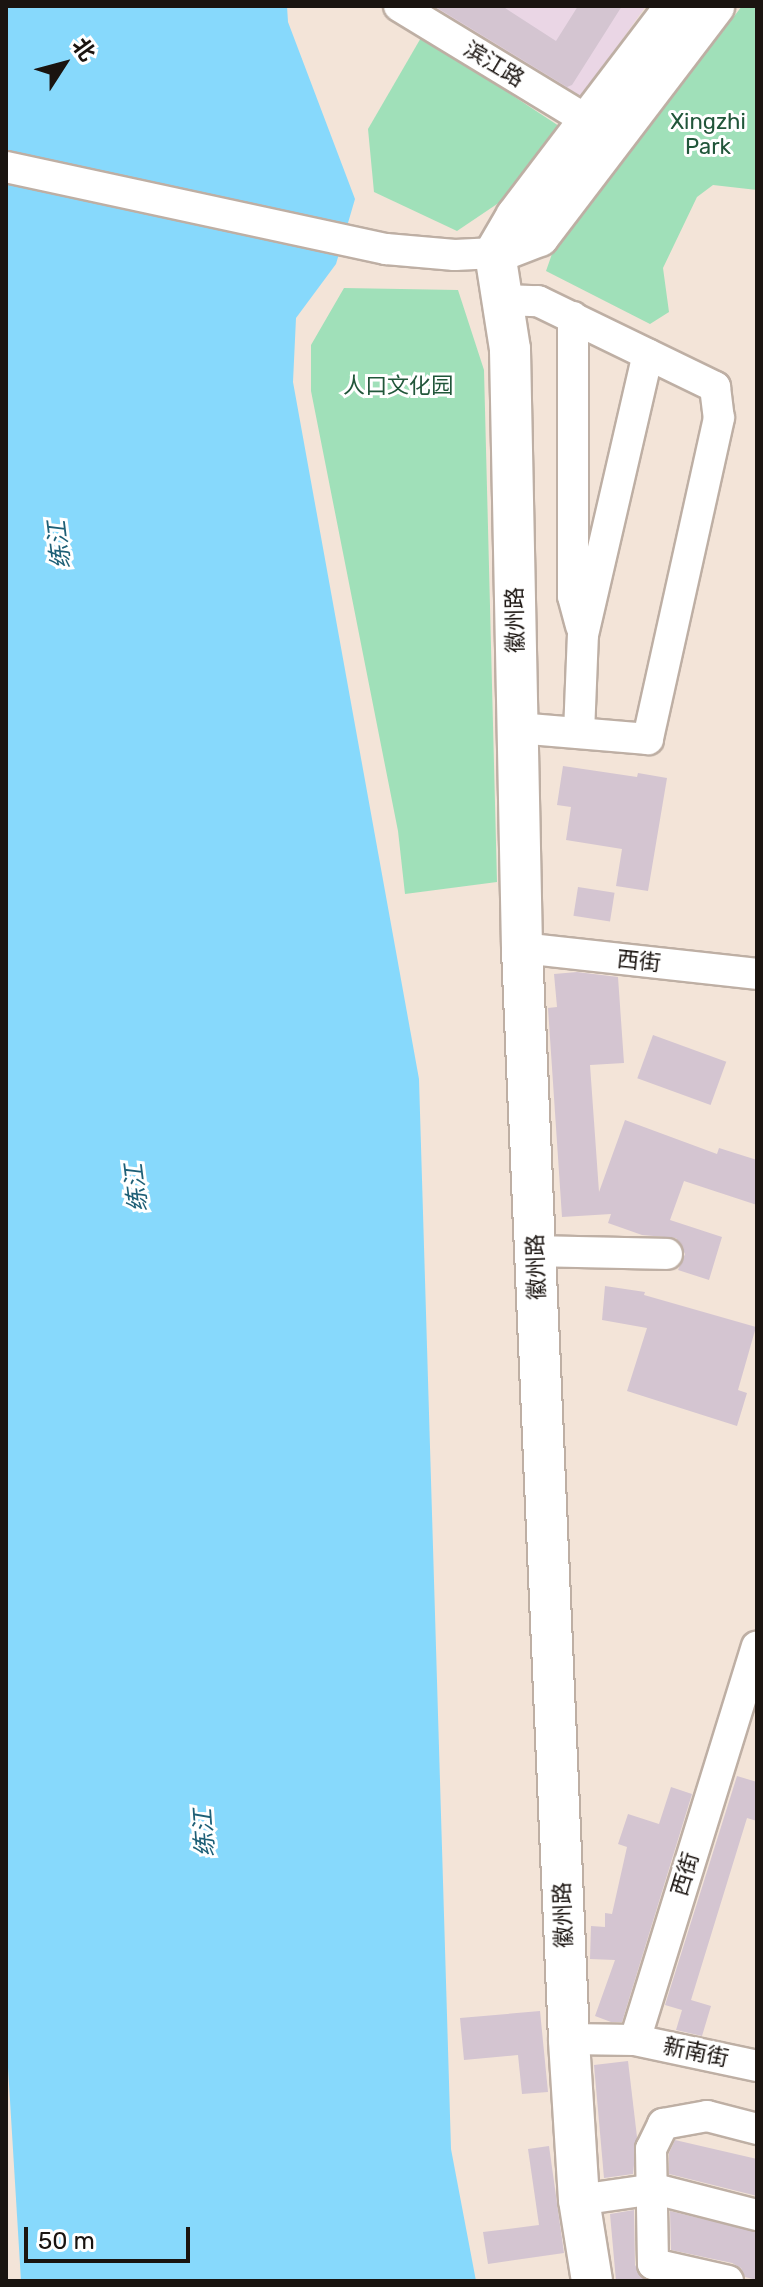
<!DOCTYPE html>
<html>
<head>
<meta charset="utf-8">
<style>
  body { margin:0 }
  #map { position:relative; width:763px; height:2287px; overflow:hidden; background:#f3e4d8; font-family:Rubik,"Noto Sans SC",sans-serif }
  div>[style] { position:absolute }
  .commercial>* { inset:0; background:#ead6e5 }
  .green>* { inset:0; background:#a0e0b9 }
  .water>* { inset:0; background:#87d9fc }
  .building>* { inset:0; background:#d4c5d1; transform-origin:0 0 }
  .roads { filter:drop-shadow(2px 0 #beafa4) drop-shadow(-2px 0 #beafa4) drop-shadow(0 2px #beafa4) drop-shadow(0 -2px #beafa4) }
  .minor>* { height:30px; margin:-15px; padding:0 15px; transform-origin:15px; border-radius:15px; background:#fff }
  .major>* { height:40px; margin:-20px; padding:0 20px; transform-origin:20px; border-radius:20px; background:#fff }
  span { translate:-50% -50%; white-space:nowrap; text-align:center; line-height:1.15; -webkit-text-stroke:6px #fff; paint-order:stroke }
  .street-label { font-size:22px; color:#1a1410 }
  .park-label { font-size:22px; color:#21563a }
  .water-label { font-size:24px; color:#1e5f76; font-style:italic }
  .frame { position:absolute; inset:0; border:8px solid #1a1410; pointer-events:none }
  .north { position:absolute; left:24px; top:24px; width:80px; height:80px; -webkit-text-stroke:6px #fff; paint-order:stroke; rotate:54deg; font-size:22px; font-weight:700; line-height:32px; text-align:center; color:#1a1410 }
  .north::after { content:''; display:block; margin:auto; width:28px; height:36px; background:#1a1410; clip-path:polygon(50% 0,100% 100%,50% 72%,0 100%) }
  .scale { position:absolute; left:24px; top:2227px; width:166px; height:36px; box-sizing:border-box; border:4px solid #1a1410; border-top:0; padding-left:10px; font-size:24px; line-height:28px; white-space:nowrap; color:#1a1410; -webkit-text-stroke:6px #fff; paint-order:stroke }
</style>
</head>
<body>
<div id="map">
  <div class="commercial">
    <i style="clip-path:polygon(415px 6px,646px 6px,576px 105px)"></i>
  </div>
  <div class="green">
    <i style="clip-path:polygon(742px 6px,757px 6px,757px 190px,713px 185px,697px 197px,663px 268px,669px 312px,650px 324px,546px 271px,553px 251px)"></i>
    <i style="clip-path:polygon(422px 36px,559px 126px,503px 200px,457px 231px,374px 192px,368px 129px)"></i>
    <i style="clip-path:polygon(344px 288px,458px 290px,484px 370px,497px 882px,405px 894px,398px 831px,311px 391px,311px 345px)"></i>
  </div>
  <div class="water">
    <i style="clip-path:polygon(6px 6px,287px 6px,288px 22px,355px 199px,336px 264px,296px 318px,293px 382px,419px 1079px,451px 2149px,476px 2281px,21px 2281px,6px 2035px)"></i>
  </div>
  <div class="building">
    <i style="clip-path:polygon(434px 6px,502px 6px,556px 41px,578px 6px,622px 6px,572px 85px,567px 87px)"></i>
    <i style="clip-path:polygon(563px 766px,637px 777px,638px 773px,667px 778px,648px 891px,616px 886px,622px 849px,566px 840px,571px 807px,557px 805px)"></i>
    <i style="left:578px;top:887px;width:37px;height:29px;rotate:9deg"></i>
    <i style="clip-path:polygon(577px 972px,618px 977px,624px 1063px,590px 1065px,599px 1192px,625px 1120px,717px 1154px,719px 1148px,757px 1160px,757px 1205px,684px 1181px,670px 1220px,722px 1237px,709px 1280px,678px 1270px,685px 1254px,676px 1238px,642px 1235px,608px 1223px,611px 1214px,562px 1217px,548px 1008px,557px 1007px,554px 974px)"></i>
    <i style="left:653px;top:1035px;width:78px;height:46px;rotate:20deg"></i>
    <i style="clip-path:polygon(605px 1286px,645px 1292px,644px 1295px,756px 1327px,738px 1390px,747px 1393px,737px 1426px,627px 1391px,647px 1328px,602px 1320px)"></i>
    <i style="clip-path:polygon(737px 1776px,757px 1782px,757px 1821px,747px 1818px,691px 2000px,711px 2006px,702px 2036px,676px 2030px,682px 2010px,665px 2005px)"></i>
    <i style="clip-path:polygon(671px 1787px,692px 1794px,622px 2022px,611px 2022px,595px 2016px,615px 1960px,590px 1959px,591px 1926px,605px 1927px,605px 1913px,612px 1914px,627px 1847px,618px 1844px,628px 1814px,659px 1824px)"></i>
    <i style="clip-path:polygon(540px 2011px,548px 2092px,522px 2094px,518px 2055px,464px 2060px,460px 2018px)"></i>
    <i style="clip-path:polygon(628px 2061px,637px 2137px,633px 2174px,604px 2178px,594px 2065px)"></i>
    <i style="clip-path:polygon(675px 2140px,757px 2159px,757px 2196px,669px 2174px,669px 2153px)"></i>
    <i style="clip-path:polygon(549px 2146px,564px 2253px,488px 2264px,483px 2232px,539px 2225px,528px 2149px)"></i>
    <i style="clip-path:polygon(634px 2210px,635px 2265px,645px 2281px,616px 2281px,610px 2214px)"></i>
    <i style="clip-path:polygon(670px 2211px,757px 2232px,757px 2280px,745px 2277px,741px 2268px,732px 2263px,671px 2250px)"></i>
  </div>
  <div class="roads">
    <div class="minor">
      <i style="left:399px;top:6px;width:223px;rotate:31.3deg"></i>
      <i style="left:6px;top:167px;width:389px;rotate:12.2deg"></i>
      <i style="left:386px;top:249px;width:69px;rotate:5deg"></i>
      <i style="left:455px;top:255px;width:40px;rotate:-2.9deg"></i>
      <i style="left:502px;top:300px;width:36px;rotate:2deg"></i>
      <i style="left:538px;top:301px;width:197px;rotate:25.9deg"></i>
      <i style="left:715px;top:387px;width:31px;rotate:83deg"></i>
      <i style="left:719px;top:418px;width:329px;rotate:102.5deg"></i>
      <i style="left:648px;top:739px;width:131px;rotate:-175.2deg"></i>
      <i style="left:573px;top:317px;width:279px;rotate:90deg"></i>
      <i style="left:573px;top:596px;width:31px;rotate:75deg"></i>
      <i style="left:579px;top:733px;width:98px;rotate:-87.7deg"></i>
      <i style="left:583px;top:635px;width:288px;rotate:-77deg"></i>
      <i style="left:522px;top:948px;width:236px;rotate:6.3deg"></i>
      <i style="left:535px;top:1251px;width:132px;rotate:1.3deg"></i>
      <i style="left:569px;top:2039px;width:66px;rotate:0.9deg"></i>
      <i style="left:635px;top:2040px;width:412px;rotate:-72.8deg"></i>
      <i style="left:635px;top:2040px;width:125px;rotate:12deg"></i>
      <i style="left:579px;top:2200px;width:77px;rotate:-8.2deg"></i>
      <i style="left:655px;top:2189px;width:105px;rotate:14.3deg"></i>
      <i style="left:728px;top:2281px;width:77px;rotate:-167.2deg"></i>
      <i style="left:653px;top:2264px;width:115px;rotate:-91deg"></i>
      <i style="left:651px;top:2149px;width:28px;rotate:-64deg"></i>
      <i style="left:663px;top:2124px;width:45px;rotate:-10.3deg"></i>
      <i style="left:707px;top:2116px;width:52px;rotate:14.6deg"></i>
    </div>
    <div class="major">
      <i style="left:495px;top:253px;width:47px;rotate:-21.1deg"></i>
      <i style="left:539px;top:236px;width:289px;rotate:-52.7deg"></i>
      <i style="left:592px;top:2281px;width:82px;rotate:-99.1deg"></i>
      <i style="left:579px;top:2200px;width:161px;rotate:-93.6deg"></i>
      <i style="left:569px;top:2039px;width:1092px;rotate:-92.47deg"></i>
      <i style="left:522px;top:948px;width:599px;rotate:-91.15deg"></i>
      <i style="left:510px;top:349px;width:97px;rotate:-98.9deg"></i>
      <i style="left:495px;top:253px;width:42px;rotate:-59.7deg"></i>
      <i style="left:516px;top:217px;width:265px;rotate:-52.8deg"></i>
    </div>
  </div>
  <div class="street-label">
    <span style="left:494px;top:64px;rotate:31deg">滨江路</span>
    <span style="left:515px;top:620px;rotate:-91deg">徽州路</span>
    <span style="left:639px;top:961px;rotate:6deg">西街</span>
    <span style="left:536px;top:1267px;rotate:-92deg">徽州路</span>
    <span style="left:685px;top:1874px;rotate:-73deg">西街</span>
    <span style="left:563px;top:1915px;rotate:-92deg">徽州路</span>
    <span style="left:696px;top:2052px;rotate:12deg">新南街</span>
  </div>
  <div class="park-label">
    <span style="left:708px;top:134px">Xingzhi<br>Park</span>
    <span style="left:398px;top:386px">人口文化园</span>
  </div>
  <div class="water-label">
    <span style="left:60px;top:545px;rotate:-97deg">练江</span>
    <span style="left:137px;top:1188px;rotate:-97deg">练江</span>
    <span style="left:205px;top:1833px;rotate:-94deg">练江</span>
  </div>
  <div class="frame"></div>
  <div class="north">北</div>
  <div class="scale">50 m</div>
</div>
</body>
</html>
